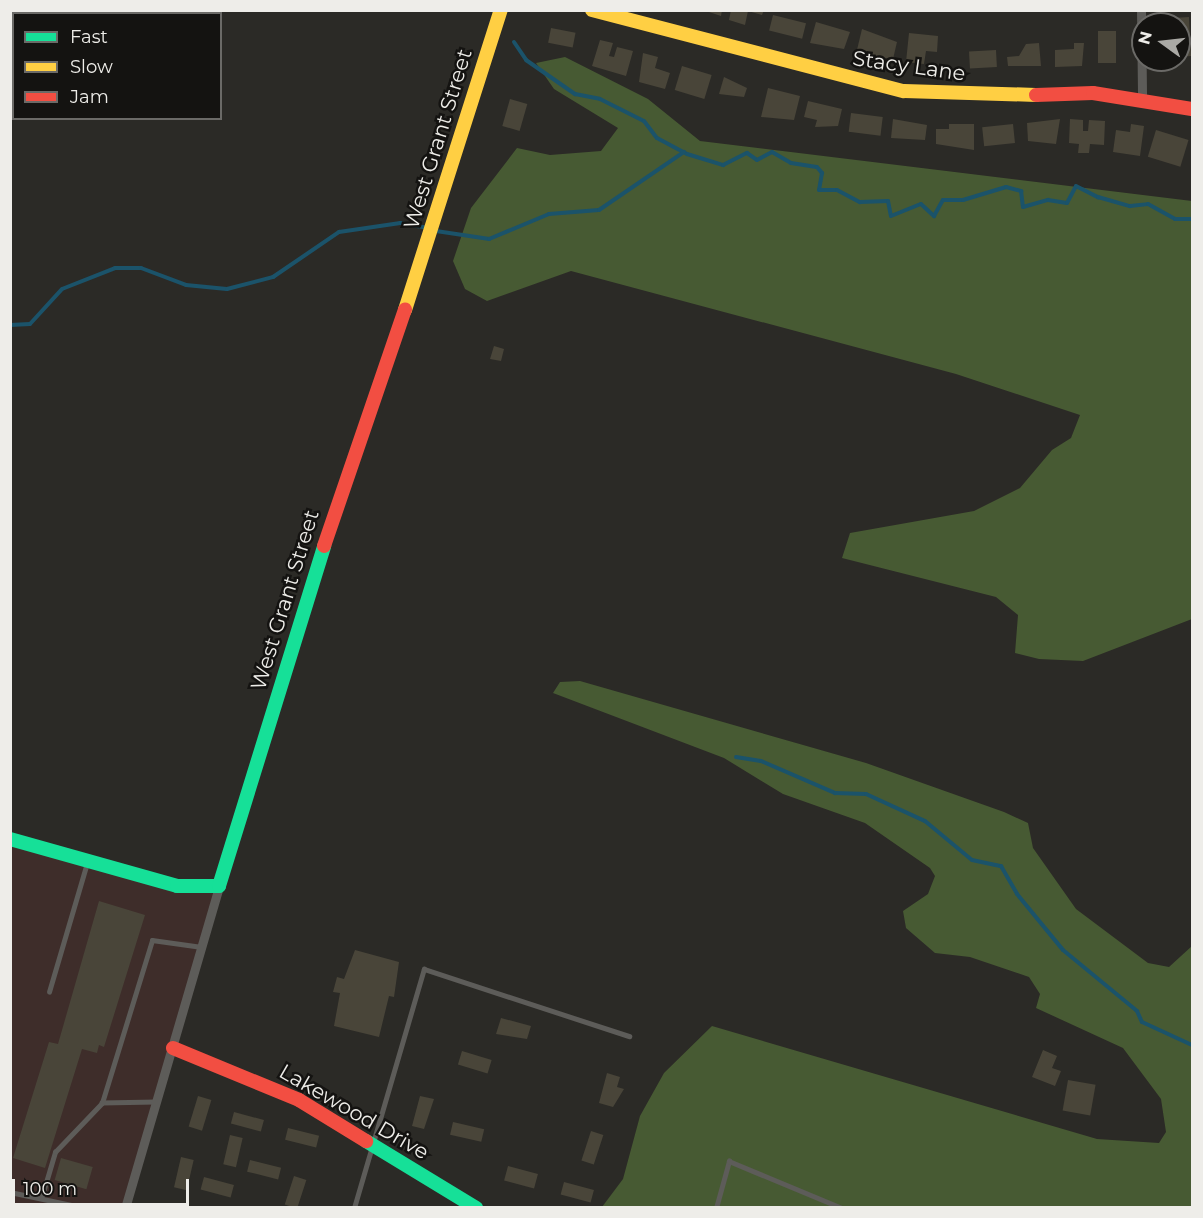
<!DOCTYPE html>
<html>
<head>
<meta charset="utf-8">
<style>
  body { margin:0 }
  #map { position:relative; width:1203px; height:1218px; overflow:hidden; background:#2b2a26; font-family:Montserrat,sans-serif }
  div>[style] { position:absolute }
  .industrial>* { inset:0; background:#3e2d2a }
  .forest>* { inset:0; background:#475a33 }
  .stream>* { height:4px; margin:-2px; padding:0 2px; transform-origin:2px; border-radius:2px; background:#1b536a }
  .building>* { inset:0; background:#494539; transform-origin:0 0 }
  .lane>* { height:4.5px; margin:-2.25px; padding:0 2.25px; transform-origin:2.25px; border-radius:2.25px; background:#5d5c59 }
  .street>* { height:9px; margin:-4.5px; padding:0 4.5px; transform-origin:4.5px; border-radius:4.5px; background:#5d5c59 }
  .fast>* { height:14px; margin:-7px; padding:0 7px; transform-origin:7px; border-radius:7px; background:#16e098 }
  .slow>* { height:14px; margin:-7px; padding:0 7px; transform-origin:7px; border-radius:7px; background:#ffcf43 }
  .jam>* { height:14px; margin:-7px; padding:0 7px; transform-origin:7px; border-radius:7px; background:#f24e42 }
  span { translate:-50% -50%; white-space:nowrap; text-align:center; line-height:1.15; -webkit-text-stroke:5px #141311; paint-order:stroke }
  .street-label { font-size:21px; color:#eeede9 }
  .frame { position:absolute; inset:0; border:12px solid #eeede9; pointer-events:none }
  .legend { position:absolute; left:12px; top:12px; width:210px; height:108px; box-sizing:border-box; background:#141311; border:2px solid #6b6a67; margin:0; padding:8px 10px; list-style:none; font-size:18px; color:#eeede9 }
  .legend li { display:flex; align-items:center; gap:12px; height:30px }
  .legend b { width:30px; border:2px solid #6b6a67 }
  .north { position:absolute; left:1131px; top:12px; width:60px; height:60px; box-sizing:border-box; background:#141311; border:2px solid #6b6a67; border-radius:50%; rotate:285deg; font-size:16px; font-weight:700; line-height:24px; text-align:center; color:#eeede9 }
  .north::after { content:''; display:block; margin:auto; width:21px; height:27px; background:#aaa9a5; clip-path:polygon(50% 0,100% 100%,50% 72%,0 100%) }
  .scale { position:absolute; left:12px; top:1179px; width:177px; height:27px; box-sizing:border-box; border:3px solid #eeede9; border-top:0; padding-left:8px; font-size:18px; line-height:21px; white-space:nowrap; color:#eeede9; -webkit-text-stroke:4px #141311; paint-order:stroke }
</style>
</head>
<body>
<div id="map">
  <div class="industrial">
    <i style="clip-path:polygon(10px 839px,177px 886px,219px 886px,125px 1207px,11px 1207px)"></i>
  </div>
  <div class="forest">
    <i style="clip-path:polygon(565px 57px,648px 99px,700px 141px,1192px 201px,1192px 619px,1083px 661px,1039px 659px,1015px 653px,1018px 615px,996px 597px,842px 558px,850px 533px,974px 511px,1020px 488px,1052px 450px,1071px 438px,1080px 415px,956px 374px,571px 271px,487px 301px,465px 289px,453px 261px,471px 208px,517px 148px,550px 155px,601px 151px,618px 128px,554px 89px,536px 63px)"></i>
    <i style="clip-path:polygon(580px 681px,866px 763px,1004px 812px,1028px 823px,1033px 848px,1076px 909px,1148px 963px,1169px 967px,1192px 946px,1192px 1207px,602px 1207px,623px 1179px,640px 1116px,664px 1073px,712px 1026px,1097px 1139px,1159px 1143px,1166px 1132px,1161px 1099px,1123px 1048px,1036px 1008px,1040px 994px,1029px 977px,970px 957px,935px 953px,906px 928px,903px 911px,928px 894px,935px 876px,930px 868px,865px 823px,783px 794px,724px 758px,553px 693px,560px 682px)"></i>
  </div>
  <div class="stream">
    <i style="left:514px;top:42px;width:22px;rotate:56deg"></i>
    <i style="left:526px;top:60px;width:60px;rotate:34.8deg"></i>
    <i style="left:575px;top:94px;width:25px;rotate:11deg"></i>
    <i style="left:600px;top:99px;width:49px;rotate:26.6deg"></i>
    <i style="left:644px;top:121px;width:21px;rotate:53deg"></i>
    <i style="left:657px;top:138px;width:34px;rotate:28deg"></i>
    <i style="left:687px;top:154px;width:38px;rotate:17deg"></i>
    <i style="left:723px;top:165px;width:27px;rotate:-27deg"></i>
    <i style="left:747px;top:153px;width:12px;rotate:35deg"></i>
    <i style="left:757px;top:160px;width:17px;rotate:-28deg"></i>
    <i style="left:772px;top:152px;width:22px;rotate:30deg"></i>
    <i style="left:791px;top:163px;width:26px;rotate:9deg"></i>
    <i style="left:817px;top:167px;width:8px;rotate:50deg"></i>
    <i style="left:822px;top:173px;width:17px;rotate:100deg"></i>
    <i style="left:819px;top:190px;width:18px"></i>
    <i style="left:837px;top:190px;width:26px;rotate:28deg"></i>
    <i style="left:860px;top:202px;width:28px;rotate:-2deg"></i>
    <i style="left:888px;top:201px;width:15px;rotate:79deg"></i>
    <i style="left:891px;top:216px;width:32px;rotate:-22deg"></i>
    <i style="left:921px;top:204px;width:18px;rotate:43deg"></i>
    <i style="left:934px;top:216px;width:18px;rotate:-61deg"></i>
    <i style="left:943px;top:200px;width:20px"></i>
    <i style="left:963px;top:200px;width:45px;rotate:-16.8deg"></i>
    <i style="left:1006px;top:187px;width:16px;rotate:15deg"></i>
    <i style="left:1021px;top:191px;width:16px;rotate:83deg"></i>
    <i style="left:1023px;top:207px;width:26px;rotate:-16deg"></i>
    <i style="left:1048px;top:200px;width:19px;rotate:9deg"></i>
    <i style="left:1067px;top:203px;width:19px;rotate:-62deg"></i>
    <i style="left:1076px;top:186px;width:25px;rotate:27deg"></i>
    <i style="left:1098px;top:197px;width:33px;rotate:16deg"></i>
    <i style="left:1130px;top:206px;width:18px;rotate:-6deg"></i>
    <i style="left:1148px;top:204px;width:31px;rotate:29deg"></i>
    <i style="left:1175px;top:219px;width:17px"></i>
    <i style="left:436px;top:231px;width:54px;rotate:8.6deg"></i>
    <i style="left:489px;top:239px;width:65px;rotate:-22.6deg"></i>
    <i style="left:549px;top:214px;width:50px;rotate:-4.6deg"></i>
    <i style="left:599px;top:210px;width:103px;rotate:-34.3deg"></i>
    <i style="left:10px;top:325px;width:20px;rotate:-3deg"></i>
    <i style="left:30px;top:324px;width:47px;rotate:-47.6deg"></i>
    <i style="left:62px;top:289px;width:57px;rotate:-21.6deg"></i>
    <i style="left:115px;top:268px;width:26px"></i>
    <i style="left:141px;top:268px;width:48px;rotate:20.7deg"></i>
    <i style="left:186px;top:285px;width:41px;rotate:5.6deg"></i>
    <i style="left:227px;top:289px;width:48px;rotate:-14.6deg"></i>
    <i style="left:273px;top:277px;width:80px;rotate:-34.3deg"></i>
    <i style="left:339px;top:232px;width:62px;rotate:-8.4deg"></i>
    <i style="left:400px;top:223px;width:29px;rotate:10deg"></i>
    <i style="left:736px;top:757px;width:25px;rotate:9deg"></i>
    <i style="left:761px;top:761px;width:81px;rotate:23.4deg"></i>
    <i style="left:835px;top:793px;width:31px;rotate:2deg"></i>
    <i style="left:866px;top:794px;width:65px;rotate:24.6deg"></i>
    <i style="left:925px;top:821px;width:61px;rotate:39.7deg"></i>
    <i style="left:972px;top:860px;width:30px;rotate:12deg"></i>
    <i style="left:1001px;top:866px;width:32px;rotate:60deg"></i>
    <i style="left:1017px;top:894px;width:72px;rotate:50.6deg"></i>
    <i style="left:1063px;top:950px;width:96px;rotate:39.5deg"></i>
    <i style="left:1137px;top:1011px;width:12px;rotate:66deg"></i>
    <i style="left:1142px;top:1022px;width:55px;rotate:24.7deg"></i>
  </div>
  <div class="building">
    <i style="clip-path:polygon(703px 10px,722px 10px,721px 16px)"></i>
    <i style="clip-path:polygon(731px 10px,764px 10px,762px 15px,748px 11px,745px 25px,729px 20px)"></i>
    <i style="left:773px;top:15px;width:34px;height:16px;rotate:14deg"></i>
    <i style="clip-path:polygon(1189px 17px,1191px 56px,1179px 57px,1179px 24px,1173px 18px)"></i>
    <i style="clip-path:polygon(816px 22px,850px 32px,844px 49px,810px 43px)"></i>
    <i style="left:551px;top:28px;width:25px;height:15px;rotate:11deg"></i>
    <i style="clip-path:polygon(862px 29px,897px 42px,893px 59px,856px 54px)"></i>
    <i style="left:1098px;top:31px;width:18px;height:32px"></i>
    <i style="clip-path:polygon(909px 33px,938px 36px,937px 52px,926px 51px,924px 64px,906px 62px)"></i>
    <i style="clip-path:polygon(600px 40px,613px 43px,609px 56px,614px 57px,617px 47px,633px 51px,626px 76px,592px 66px)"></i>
    <i style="clip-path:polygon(1039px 43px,1041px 66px,1008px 66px,1007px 57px,1019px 56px,1026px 44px)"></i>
    <i style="clip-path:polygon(1074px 43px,1084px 43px,1082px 66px,1055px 67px,1055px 50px,1074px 49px)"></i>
    <i style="left:996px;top:50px;width:17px;height:27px;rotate:87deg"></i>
    <i style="clip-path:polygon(643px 53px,658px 57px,655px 68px,670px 73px,665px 89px,639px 82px)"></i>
    <i style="left:682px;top:66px;width:31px;height:25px;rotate:17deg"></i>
    <i style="clip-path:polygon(724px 77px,747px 88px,744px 97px,719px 94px)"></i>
    <i style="clip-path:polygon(768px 88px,800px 96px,794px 120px,761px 117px)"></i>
    <i style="left:510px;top:99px;width:18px;height:28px;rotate:16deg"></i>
    <i style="clip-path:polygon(808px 101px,842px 109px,838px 126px,815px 127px,817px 120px,804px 117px)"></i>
    <i style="left:851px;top:113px;width:32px;height:19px;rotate:7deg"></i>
    <i style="clip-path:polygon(893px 119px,927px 125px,925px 140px,891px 138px)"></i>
    <i style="clip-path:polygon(1060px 119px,1056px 144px,1028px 141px,1027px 123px)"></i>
    <i style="clip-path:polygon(1070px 119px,1083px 120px,1083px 131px,1088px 131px,1089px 120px,1105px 121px,1104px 145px,1090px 144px,1089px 153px,1078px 153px,1079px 144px,1069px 143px)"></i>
    <i style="clip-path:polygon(949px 124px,974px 124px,974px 150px,936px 144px,936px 129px,949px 129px)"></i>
    <i style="left:1013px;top:124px;width:19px;height:31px;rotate:84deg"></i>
    <i style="clip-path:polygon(1131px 124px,1144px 126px,1140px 156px,1113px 152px,1116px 130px,1130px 132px)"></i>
    <i style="left:1156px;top:130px;width:34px;height:28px;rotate:17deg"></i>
    <i style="clip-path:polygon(494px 346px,504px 349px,501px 361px,490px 359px)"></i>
    <i style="clip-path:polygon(99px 901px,145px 915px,104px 1047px,99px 1045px,97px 1053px,82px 1049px,45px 1168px,13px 1158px,49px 1042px,58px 1044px)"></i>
    <i style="clip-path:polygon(355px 950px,399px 962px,394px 997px,389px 996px,379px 1037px,334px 1026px,340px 993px,333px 992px,337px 977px,344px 979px)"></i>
    <i style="clip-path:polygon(501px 1018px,531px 1026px,527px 1039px,496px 1034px)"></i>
    <i style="clip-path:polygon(1043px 1050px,1057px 1056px,1052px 1068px,1061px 1071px,1055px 1086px,1032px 1077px)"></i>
    <i style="left:462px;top:1051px;width:31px;height:14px;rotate:17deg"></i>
    <i style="clip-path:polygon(607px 1073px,620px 1077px,617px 1087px,624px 1089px,613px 1107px,599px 1103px)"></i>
    <i style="left:1068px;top:1080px;width:28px;height:31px;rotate:10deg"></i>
    <i style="left:198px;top:1096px;width:14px;height:32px;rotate:17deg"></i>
    <i style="clip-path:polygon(420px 1096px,434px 1099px,424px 1129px,412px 1126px)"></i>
    <i style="left:234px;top:1112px;width:31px;height:12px;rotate:15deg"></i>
    <i style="left:453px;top:1122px;width:32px;height:13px;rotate:13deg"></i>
    <i style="left:288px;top:1128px;width:32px;height:12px;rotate:14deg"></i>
    <i style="left:591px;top:1131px;width:13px;height:31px;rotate:18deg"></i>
    <i style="left:230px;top:1135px;width:13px;height:30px;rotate:13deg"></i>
    <i style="left:181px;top:1157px;width:13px;height:31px;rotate:13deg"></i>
    <i style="left:61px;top:1158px;width:33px;height:23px;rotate:16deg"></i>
    <i style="left:250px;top:1160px;width:32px;height:12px;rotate:14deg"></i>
    <i style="left:508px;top:1166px;width:31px;height:15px;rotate:15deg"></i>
    <i style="left:294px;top:1176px;width:13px;height:30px;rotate:18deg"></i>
    <i style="left:204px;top:1177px;width:31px;height:13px;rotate:15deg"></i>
    <i style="left:564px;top:1182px;width:31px;height:13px;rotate:15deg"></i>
  </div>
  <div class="lane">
    <i style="left:49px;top:992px;width:134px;rotate:-73.6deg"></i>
    <i style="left:156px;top:1102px;width:54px;rotate:178.9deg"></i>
    <i style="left:102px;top:1103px;width:170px;rotate:-72.9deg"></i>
    <i style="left:152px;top:940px;width:50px;rotate:8deg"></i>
    <i style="left:10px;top:1192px;width:78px;rotate:11.9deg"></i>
    <i style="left:42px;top:1196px;width:46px;rotate:-73.5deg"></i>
    <i style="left:55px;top:1152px;width:68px;rotate:-46.2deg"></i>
    <i style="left:354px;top:1208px;width:249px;rotate:-73.7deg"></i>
    <i style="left:424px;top:969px;width:216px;rotate:18.1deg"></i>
    <i style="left:716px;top:1208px;width:49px;rotate:-74.5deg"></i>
    <i style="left:729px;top:1161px;width:122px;rotate:22.6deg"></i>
  </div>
  <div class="street">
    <i style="left:1141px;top:10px;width:88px;rotate:89.3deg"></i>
    <i style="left:125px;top:1208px;width:335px;rotate:-73.7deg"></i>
  </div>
  <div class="fast">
    <i style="left:10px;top:839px;width:173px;rotate:15.7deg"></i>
    <i style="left:177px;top:886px;width:42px"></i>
    <i style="left:219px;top:886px;width:356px;rotate:-72.8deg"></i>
    <i style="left:366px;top:1141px;width:129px;rotate:31.3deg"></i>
  </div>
  <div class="slow">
    <i style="left:592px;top:10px;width:322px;rotate:14.6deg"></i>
    <i style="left:904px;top:91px;width:132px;rotate:1.7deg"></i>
    <i style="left:405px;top:310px;width:315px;rotate:-72.3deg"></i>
  </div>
  <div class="jam">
    <i style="left:1036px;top:95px;width:57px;rotate:-2deg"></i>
    <i style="left:1093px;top:93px;width:100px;rotate:9.2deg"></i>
    <i style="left:324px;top:546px;width:250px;rotate:-71.1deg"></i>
    <i style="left:173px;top:1048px;width:136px;rotate:22.4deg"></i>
    <i style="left:299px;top:1100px;width:79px;rotate:31.5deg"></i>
  </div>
  <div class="street-label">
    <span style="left:909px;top:66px;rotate:8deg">Stacy Lane</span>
    <span style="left:438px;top:139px;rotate:-73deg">West Grant Street</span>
    <span style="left:285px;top:600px;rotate:-73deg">West Grant Street</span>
    <span style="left:354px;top:1112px;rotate:30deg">Lakewood Drive</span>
  </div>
  <div class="frame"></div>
  <ul class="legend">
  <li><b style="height:8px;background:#16e098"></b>Fast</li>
  <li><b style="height:8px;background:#ffcf43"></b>Slow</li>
  <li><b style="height:8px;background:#f24e42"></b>Jam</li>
  </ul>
  <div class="north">N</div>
  <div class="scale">100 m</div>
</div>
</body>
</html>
